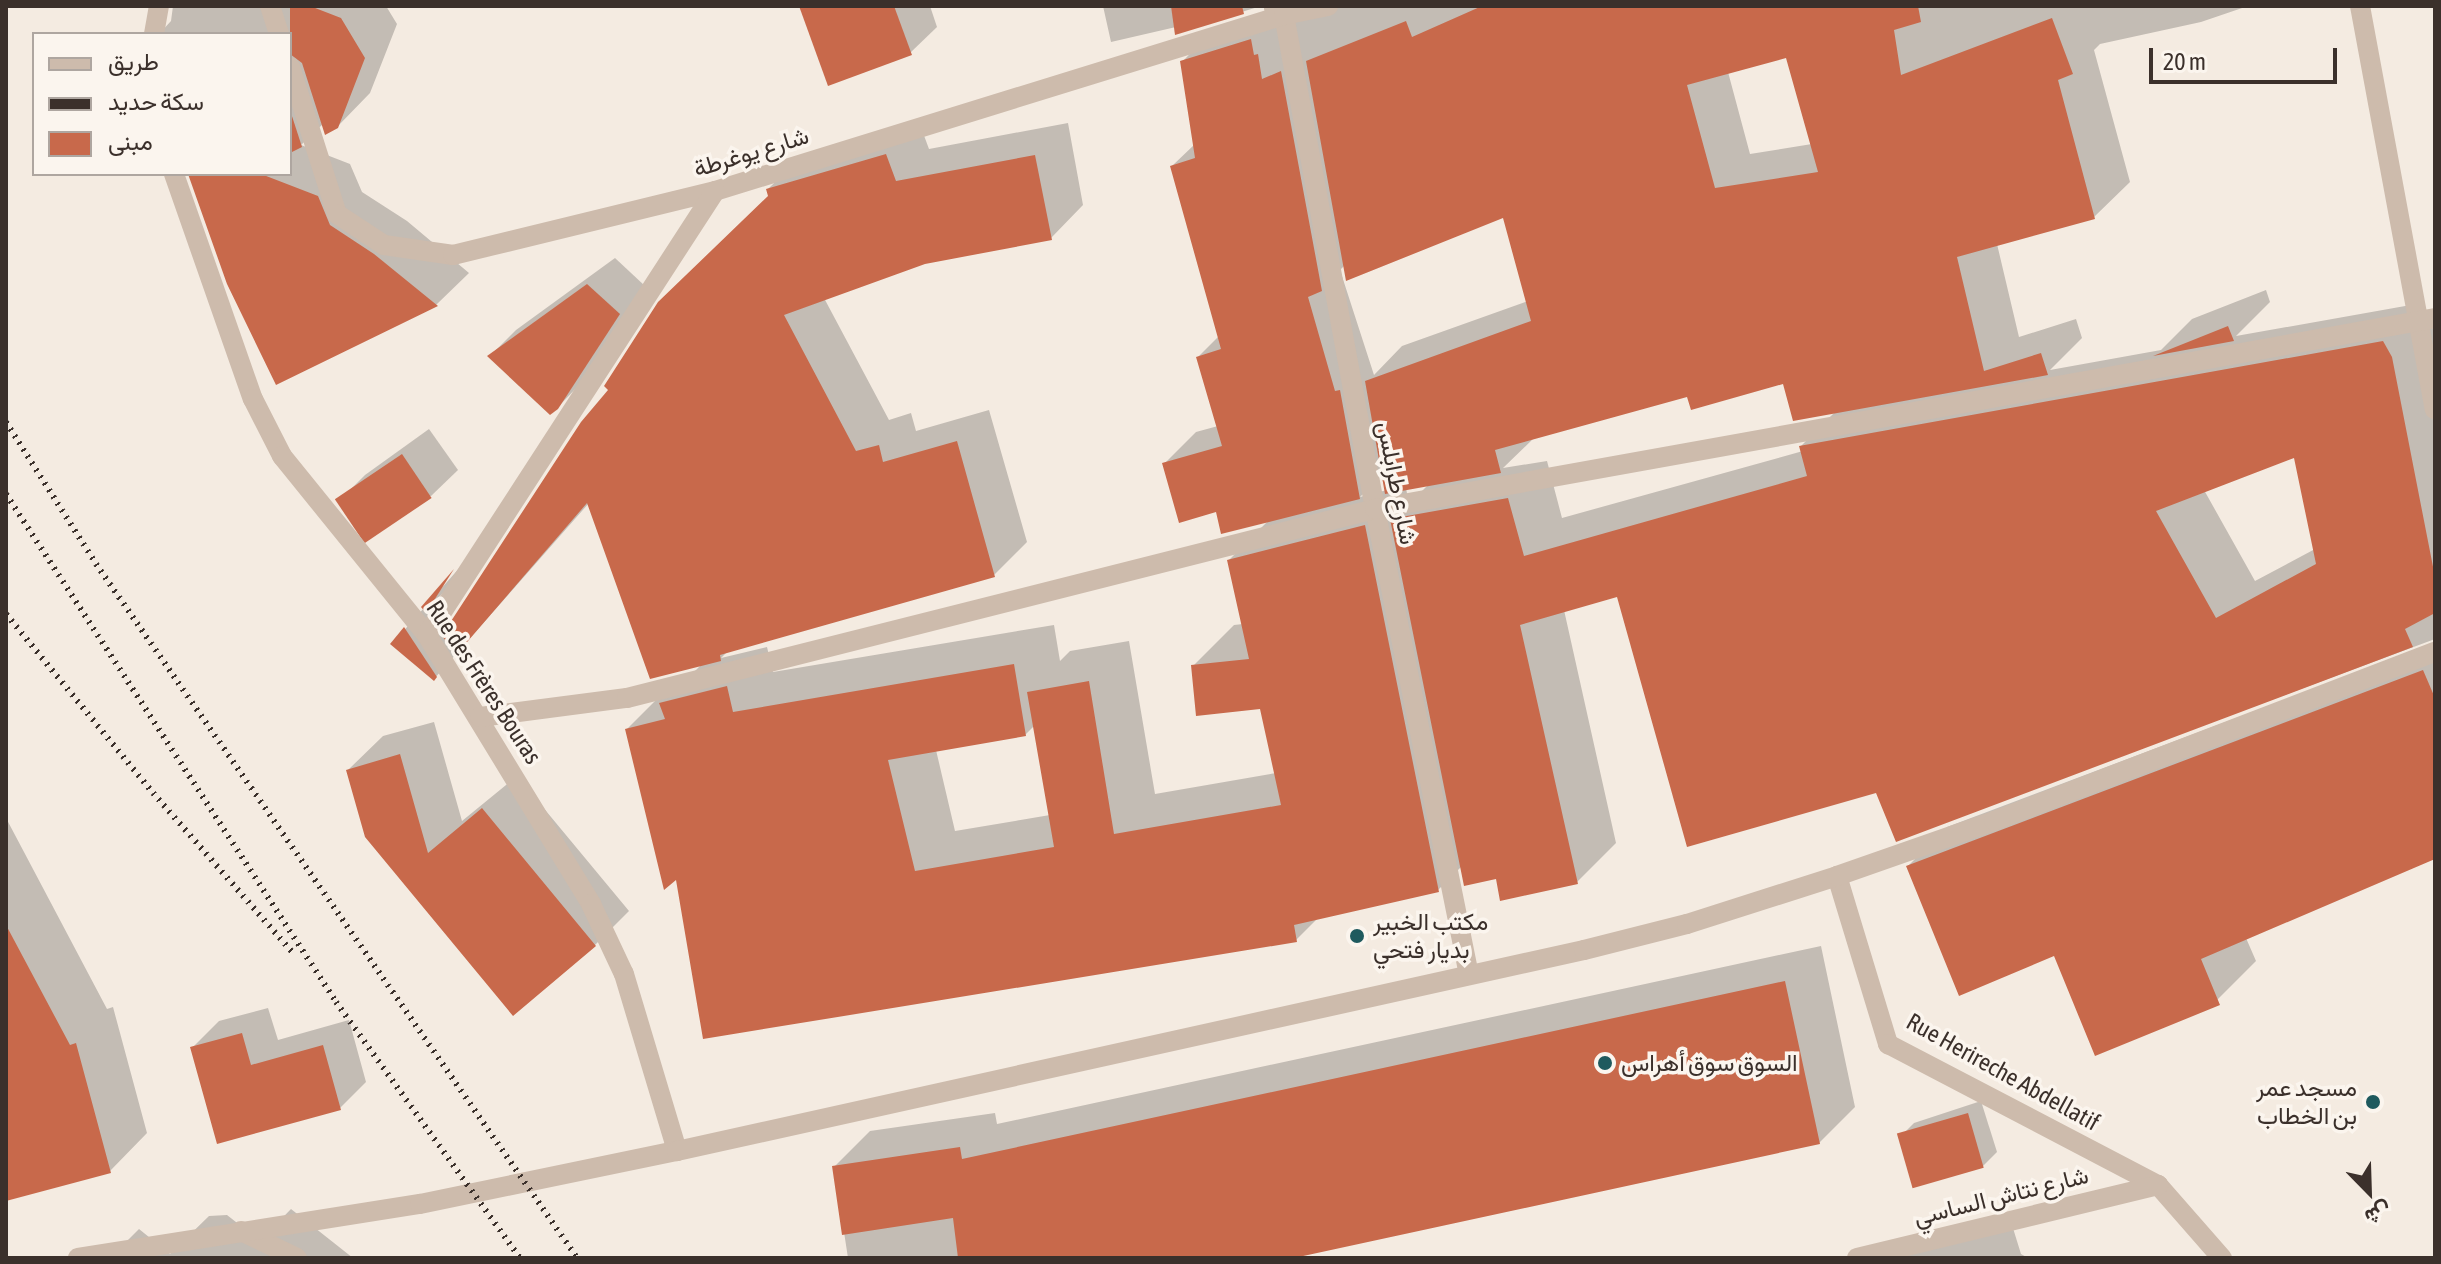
<!DOCTYPE html>
<html>
<head>
<meta charset="utf-8">
<style>
  body { margin:0 }
  #map { position:relative; width:2441px; height:1264px; overflow:hidden; background:#f4ebe1; font-family:"Asap Condensed",Vazirmatn,sans-serif }
  div>[style] { position:absolute }
  .shadow>* { inset:0; background:#0003 }
  .building>* { inset:0; background:#c8694b; transform-origin:0 0 }
  .minor>* { height:20px; margin:-10px; padding:0 10px; transform-origin:10px; border-radius:10px; background:#cdbbac }
  .rail>* { height:6px; margin-top:-3px; transform-origin:0; background:repeating-linear-gradient(90deg,#3b302b 0 2px,transparent 0 8px) }
  .dots>* { width:22px; height:22px; translate:-50% -50%; box-sizing:border-box; border:4px solid #fbf5ee; border-radius:50% }
  span { translate:-50% -50%; white-space:nowrap; text-align:center; line-height:1.15; -webkit-text-stroke:7px #fbf5ee; paint-order:stroke }
  .street-label { font-size:24px; color:#3b302b }
  .poi-label { font-size:24px; color:#3b302b }
  .left { translate:0 -50%; text-align:left }
  .right { translate:-100% -50%; text-align:right }
  .frame { position:absolute; inset:0; border:8px solid #3b302b; pointer-events:none }
  .legend { position:absolute; left:32px; top:32px; width:260px; height:144px; box-sizing:border-box; background:#fbf5ee; border:2px solid #aea6a0; margin:0; padding:10px 14px; list-style:none; font-size:24px; color:#3b302b }
  .legend li { display:flex; align-items:center; gap:16px; height:40px }
  .legend b { width:40px; border:2px solid #aea6a0 }
  .north { position:absolute; left:2329px; top:1152px; width:80px; height:80px; -webkit-text-stroke:6px #fbf5ee; paint-order:stroke; rotate:157deg; font-size:22px; font-weight:700; line-height:32px; text-align:center; color:#3b302b }
  .north::after { content:''; display:block; margin:auto; width:28px; height:36px; background:#3b302b; clip-path:polygon(50% 0,100% 100%,50% 72%,0 100%) }
  .scale { position:absolute; left:2149px; top:48px; width:188px; height:36px; box-sizing:border-box; border:4px solid #3b302b; border-top:0; padding-left:10px; font-size:24px; line-height:28px; white-space:nowrap; color:#3b302b; -webkit-text-stroke:6px #fbf5ee; paint-order:stroke }
</style>
</head>
<body>
<div id="map">
  <div class="shadow">
    <i style="clip-path:polygon(173px 6px,386px 6px,397px 24px,370px 93px,337px 127px,324px 123px,301px 145px,350px 164px,362px 192px,407px 221px,469px 273px,436px 305px,190px 174px,290px 174px,290px 34px,159px 34px,171px 21px)"></i>
    <i style="clip-path:polygon(801px 6px,930px 6px,937px 27px,910px 53px)"></i>
    <i style="clip-path:polygon(1103px 6px,1261px 6px,1177px 32px,1176px 27px,1111px 42px)"></i>
    <i style="clip-path:polygon(evenodd,1321px 6px,2248px 6px,2201px 22px,2100px 44px,2094px 50px,2130px 182px,2094px 217px,1997px 244px,2019px 337px,2076px 319px,2082px 338px,2050px 370px,2161px 350px,2192px 319px,2266px 290px,2270px 302px,2236px 336px,2422px 303px,2431px 319px,2435px 339px,2435px 639px,1897px 839px,1877px 790px,1618px 594px,1564px 610px,1616px 843px,1577px 882px,1497px 877px,1462px 866px,1438px 890px,1319px 917px,1296px 940px,677px 876px,627px 729px,668px 688px,680px 686px,702px 664px,589px 503px,434px 679px,392px 644px,470px 556px,452px 584px,432px 604px,449px 629px,771px 195px,768px 189px,801px 157px,919px 122px,929px 149px,1068px 123px,1083px 205px,1051px 238px,924px 262px,824px 298px,889px 420px,911px 413px,916px 431px,989px 410px,1027px 542px,994px 575px,728px 651px,721px 658px,767px 647px,773px 672px,1054px 625px,1060px 661px,1070px 651px,1129px 641px,1155px 794px,1276px 773px,1261px 707px,1193px 666px,1234px 625px,1243px 624px,1229px 560px,1269px 520px,1218px 509px,1164px 464px,1196px 432px,1218px 426px,1198px 357px,1219px 336px,1172px 166px,1195px 144px,1182px 62px,1213px 30px,1321px 6px,1788px 56px,1812px 144px,1750px 154px,1728px 72px,1788px 56px,1321px 6px,1504px 215px,1528px 301px,1402px 346px,1374px 375px,1340px 270px,1345px 265px,1504px 215px,1321px 6px,1785px 382px,1837px 410px,1801px 446px,1803px 451px,1562px 518px,1547px 461px,1503px 468px,1534px 438px,1689px 394px,1785px 382px,1321px 6px,2296px 455px,2315px 549px,2255px 581px,2204px 490px,2296px 455px,1321px 6px,1384px 473px,1387px 490px,1360px 497px,1384px 473px,1321px 6px,1429px 484px,1409px 504px,1406px 488px,1429px 484px,1321px 6px,1035px 725px,1050px 815px,955px 831px,936px 750px,1025px 735px,1035px 725px)"></i>
    <i style="clip-path:polygon(615px 258px,645px 286px,584px 380px,557px 408px,490px 356px,516px 330px)"></i>
    <i style="clip-path:polygon(429px 429px,458px 470px,431px 496px,338px 502px,365px 475px)"></i>
    <i style="clip-path:polygon(2435px 643px,2435px 856px,2246px 938px,2256px 961px,2217px 1000px,2056px 954px,1908px 866px,1947px 827px)"></i>
    <i style="clip-path:polygon(434px 722px,462px 821px,517px 776px,629px 911px,595px 945px,513px 1013px,348px 770px,383px 736px)"></i>
    <i style="clip-path:polygon(6px 818px,107px 1009px,113px 1007px,147px 1133px,110px 1171px,6px 1199px)"></i>
    <i style="clip-path:polygon(1821px 946px,1855px 1107px,1819px 1143px,1285px 1258px,848px 1258px,834px 1167px,870px 1131px,995px 1113px,997px 1124px)"></i>
    <i style="clip-path:polygon(268px 1008px,278px 1040px,349px 1020px,366px 1082px,340px 1108px,192px 1048px,219px 1021px)"></i>
    <i style="clip-path:polygon(1981px 1101px,1997px 1152px,1983px 1166px,1900px 1137px,1914px 1123px)"></i>
    <i style="clip-path:polygon(291px 1209px,353px 1258px,110px 1258px,139px 1229px,170px 1254px,209px 1216px,227px 1215px,260px 1241px)"></i>
    <i style="clip-path:polygon(2008px 1212px,2021px 1254px,2028px 1258px,1859px 1258px)"></i>
  </div>
  <div class="building">
    <i style="clip-path:polygon(290px 6px,310px 6px,341px 18px,365px 58px,338px 128px,325px 135px,302px 63px,290px 54px)"></i>
    <i style="clip-path:polygon(799px 6px,894px 6px,912px 55px,828px 86px)"></i>
    <i style="clip-path:polygon(1171px 6px,1242px 6px,1244px 14px,1175px 35px)"></i>
    <i style="clip-path:polygon(evenodd,1482px 6px,1918px 6px,1921px 22px,1894px 30px,1901px 75px,2052px 18px,2073px 74px,2058px 80px,2095px 219px,1957px 257px,1984px 371px,2041px 353px,2048px 375px,1793px 421px,1783px 384px,1691px 410px,1687px 397px,1495px 450px,1501px 473px,1385px 494px,1365px 381px,1531px 321px,1503px 218px,1346px 281px,1306px 61px,1406px 21px,1412px 37px,1482px 6px,1786px 58px,1818px 172px,1715px 188px,1687px 85px,1786px 58px)"></i>
    <i style="clip-path:polygon(1251px 39px,1254px 55px,1258px 54px,1262px 79px,1281px 71px,1322px 291px,1308px 297px,1335px 391px,1340px 390px,1360px 499px,1221px 534px,1216px 512px,1179px 523px,1162px 463px,1222px 446px,1196px 357px,1221px 349px,1170px 166px,1195px 158px,1180px 61px)"></i>
    <i style="clip-path:polygon(290px 110px,302px 147px,290px 153px)"></i>
    <i style="clip-path:polygon(886px 154px,896px 181px,1035px 155px,1052px 240px,925px 264px,784px 315px,856px 451px,879px 445px,883px 462px,957px 441px,995px 577px,720px 655px,721px 661px,650px 679px,587px 503px,455px 656px,442px 635px,581px 422px,608px 390px,604px 386px,658px 302px,768px 196px,766px 189px)"></i>
    <i style="clip-path:polygon(188px 174px,261px 174px,318px 196px,330px 225px,374px 254px,438px 306px,276px 385px,227px 284px)"></i>
    <i style="clip-path:polygon(587px 284px,620px 314px,558px 409px,550px 415px,487px 356px)"></i>
    <i style="clip-path:polygon(2228px 326px,2234px 341px,2153px 356px)"></i>
    <i style="clip-path:polygon(evenodd,2383px 341px,2392px 357px,2435px 577px,2435px 613px,2405px 629px,2413px 647px,1896px 842px,1876px 793px,1687px 847px,1617px 597px,1520px 625px,1578px 884px,1500px 901px,1496px 879px,1464px 886px,1390px 519px,1508px 498px,1524px 556px,1807px 476px,1799px 446px,2383px 341px,2294px 458px,2316px 564px,2216px 618px,2156px 511px,2294px 458px)"></i>
    <i style="left:402px;top:454px;width:53px;height:81px;rotate:56deg"></i>
    <i style="clip-path:polygon(1365px 525px,1439px 892px,1294px 925px,1297px 942px,703px 1039px,676px 880px,664px 890px,625px 729px,665px 719px,659px 703px,727px 686px,733px 712px,1014px 664px,1026px 736px,888px 760px,915px 871px,1054px 847px,1027px 692px,1089px 681px,1114px 834px,1281px 805px,1260px 709px,1196px 716px,1191px 665px,1249px 659px,1227px 560px)"></i>
    <i style="clip-path:polygon(454px 569px,426px 613px,421px 607px)"></i>
    <i style="clip-path:polygon(404px 627px,437px 677px,434px 681px,390px 644px)"></i>
    <i style="clip-path:polygon(2423px 670px,2435px 698px,2435px 859px,2201px 959px,2220px 1005px,2095px 1056px,2054px 956px,1959px 996px,1906px 866px)"></i>
    <i style="clip-path:polygon(400px 754px,428px 853px,482px 808px,596px 946px,513px 1016px,365px 837px,346px 770px)"></i>
    <i style="clip-path:polygon(6px 925px,70px 1045px,76px 1043px,111px 1173px,6px 1201px)"></i>
    <i style="clip-path:polygon(1785px 981px,1820px 1144px,1294px 1258px,958px 1258px,953px 1218px,842px 1235px,832px 1166px,960px 1147px,962px 1159px)"></i>
    <i style="clip-path:polygon(242px 1033px,251px 1065px,323px 1045px,341px 1110px,217px 1144px,190px 1047px)"></i>
    <i style="left:1968px;top:1113px;width:57px;height:74px;rotate:74deg"></i>
  </div>
  <div class="minor">
    <i style="left:270px;top:6px;width:29px;rotate:72deg"></i>
    <i style="left:2360px;top:6px;width:410px;rotate:79.5deg"></i>
    <i style="left:1274px;top:8px;width:12px;rotate:35deg"></i>
    <i style="left:1284px;top:15px;width:502px;rotate:79.56deg"></i>
    <i style="left:1375px;top:509px;width:475px;rotate:78.6deg"></i>
    <i style="left:154px;top:34px;width:28px;rotate:-80deg"></i>
    <i style="left:290px;top:67px;width:154px;rotate:72.3deg"></i>
    <i style="left:337px;top:214px;width:56px;rotate:33.4deg"></i>
    <i style="left:384px;top:245px;width:70px;rotate:8.2deg"></i>
    <i style="left:453px;top:255px;width:270px;rotate:-13.7deg"></i>
    <i style="left:715px;top:191px;width:596px;rotate:-17.19deg"></i>
    <i style="left:1284px;top:15px;width:45px;rotate:-11.6deg"></i>
    <i style="left:174px;top:174px;width:238px;rotate:70.7deg"></i>
    <i style="left:253px;top:399px;width:64px;rotate:63deg"></i>
    <i style="left:282px;top:456px;width:230px;rotate:51deg"></i>
    <i style="left:427px;top:635px;width:315px;rotate:58.6deg"></i>
    <i style="left:591px;top:904px;width:77px;rotate:64.8deg"></i>
    <i style="left:624px;top:974px;width:185px;rotate:73.3deg"></i>
    <i style="left:427px;top:635px;width:529px;rotate:-57.03deg"></i>
    <i style="left:480px;top:717px;width:148px;rotate:-7.4deg"></i>
    <i style="left:627px;top:698px;width:772px;rotate:-14.18deg"></i>
    <i style="left:1375px;top:509px;width:1077px;rotate:-10.21deg"></i>
    <i style="left:1837px;top:876px;width:176px;rotate:73.1deg"></i>
    <i style="left:1888px;top:1044px;width:305px;rotate:27.6deg"></i>
    <i style="left:2158px;top:1185px;width:97px;rotate:48.8deg"></i>
    <i style="left:241px;top:1231px;width:62px;rotate:25.7deg"></i>
    <i style="left:78px;top:1258px;width:346px;rotate:-9deg"></i>
    <i style="left:420px;top:1204px;width:262px;rotate:-11.7deg"></i>
    <i style="left:677px;top:1151px;width:929px;rotate:-12.5deg"></i>
    <i style="left:1584px;top:950px;width:106px;rotate:-14.2deg"></i>
    <i style="left:1687px;top:924px;width:157px;rotate:-17.7deg"></i>
    <i style="left:1837px;top:876px;width:166px;rotate:-19.3deg"></i>
    <i style="left:1994px;top:821px;width:472px;rotate:-21deg"></i>
    <i style="left:1857px;top:1258px;width:310px;rotate:-13.6deg"></i>
  </div>
  <div class="rail">
    <i style="left:6px;top:422px;width:168px;rotate:57.6deg"></i>
    <i style="left:96px;top:564px;width:844px;rotate:55.27deg"></i>
    <i style="left:6px;top:494px;width:606px;rotate:56.99deg"></i>
    <i style="left:336px;top:1002px;width:315px;rotate:54.3deg"></i>
    <i style="left:6px;top:614px;width:232px;rotate:50.6deg"></i>
    <i style="left:153px;top:793px;width:214px;rotate:48.8deg"></i>
  </div>
  <div class="dots">
    <i style="left:1357px;top:936px;background:#1f5a5e"></i>
    <i style="left:1605px;top:1063px;background:#1f5a5e"></i>
    <i style="left:2373px;top:1102px;background:#1f5a5e"></i>
  </div>
  <div class="street-label">
    <span style="left:751px;top:152px;rotate:-17deg">شارع يوغرطة</span>
    <span style="left:1397px;top:483px;rotate:79deg">شارع طرابلس</span>
    <span style="left:484px;top:682px;rotate:57deg">Rue des Frères Bouras</span>
    <span style="left:2003px;top:1072px;rotate:29deg">Rue Herireche Abdellatif</span>
    <span style="left:2001px;top:1196px;rotate:-14deg">شارع نتاش الساسي</span>
  </div>
  <div class="poi-label">
    <span class="left" style="left:1373px;top:936px">مكتب الخبير<br>بديار فتحي</span>
    <span class="left" style="left:1621px;top:1063px">السوق سوق أهراس</span>
    <span class="right" style="left:2357px;top:1102px">مسجد عمر<br>بن الخطاب</span>
  </div>
  <div class="frame"></div>
  <ul class="legend">
  <li><b style="height:10px;background:#cdbbac"></b>طريق</li>
  <li><b style="height:10px;background:#3b302b"></b>سكة حديد</li>
  <li><b style="height:22px;background:#c8694b"></b>مبنى</li>
  </ul>
  <div class="north">ش</div>
  <div class="scale">20 m</div>
</div>
</body>
</html>
